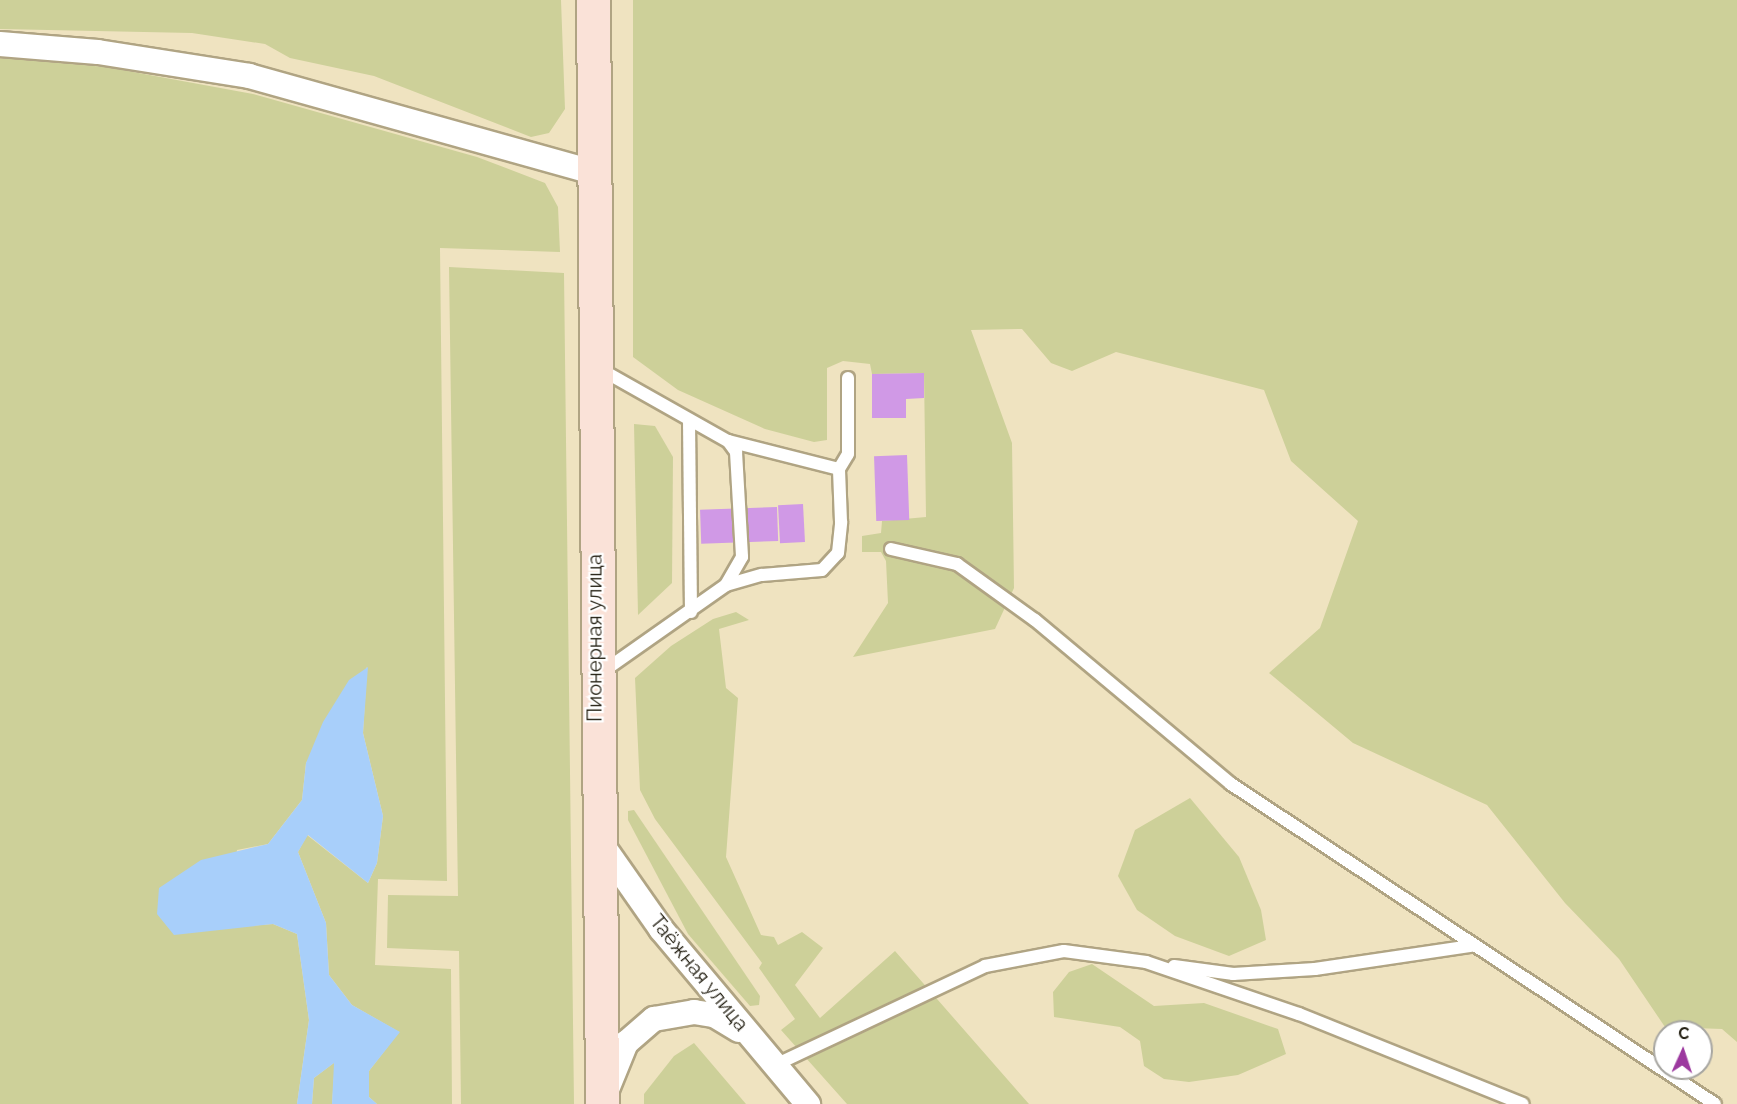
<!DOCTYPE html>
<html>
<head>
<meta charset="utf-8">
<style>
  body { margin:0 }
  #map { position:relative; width:1737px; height:1104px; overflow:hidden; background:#efe3c0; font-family:Raleway,sans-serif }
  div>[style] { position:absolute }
  .green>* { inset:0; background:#cdd099 }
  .water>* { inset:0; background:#a8cffa }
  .building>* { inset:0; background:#d099e6; transform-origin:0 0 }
  .roads { filter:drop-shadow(2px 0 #b0a483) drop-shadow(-2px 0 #b0a483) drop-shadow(0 2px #b0a483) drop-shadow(0 -2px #b0a483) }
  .lane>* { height:12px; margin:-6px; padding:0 6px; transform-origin:6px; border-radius:6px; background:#fff }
  .street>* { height:24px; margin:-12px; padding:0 12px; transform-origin:12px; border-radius:12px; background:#fff }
  .secondary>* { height:33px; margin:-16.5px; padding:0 16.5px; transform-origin:16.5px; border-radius:16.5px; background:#fae2d8 }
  span { translate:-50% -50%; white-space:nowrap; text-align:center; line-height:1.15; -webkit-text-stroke:4.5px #fff; paint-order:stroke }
  .street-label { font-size:20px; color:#242013 }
  .north { position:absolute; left:1653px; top:1020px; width:60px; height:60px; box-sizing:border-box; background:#fff; border:2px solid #a7a6a1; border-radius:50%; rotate:3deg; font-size:16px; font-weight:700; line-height:24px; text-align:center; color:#242013 }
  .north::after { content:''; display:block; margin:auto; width:21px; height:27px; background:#9c399f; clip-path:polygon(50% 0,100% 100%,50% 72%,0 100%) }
</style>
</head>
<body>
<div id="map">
  <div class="green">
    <i style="clip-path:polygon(0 0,561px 0,565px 109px,549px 133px,531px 137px,374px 76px,290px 58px,265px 44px,192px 33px,0 29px)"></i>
    <i style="clip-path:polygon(633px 0,1737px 0,1737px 1042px,1722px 1029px,1665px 1027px,1619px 959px,1565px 903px,1487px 805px,1353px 743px,1269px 673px,1320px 628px,1358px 521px,1291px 461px,1264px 390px,1116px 352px,1072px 371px,1051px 363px,1022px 329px,971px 330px,1012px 443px,1014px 588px,995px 629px,853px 657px,888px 603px,886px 561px,881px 552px,862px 552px,862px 536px,881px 533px,882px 521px,926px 517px,924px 373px,872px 374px,870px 364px,843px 361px,827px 368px,827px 440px,814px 442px,765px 429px,678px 390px,633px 357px)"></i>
    <i style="clip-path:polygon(0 58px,106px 67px,253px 94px,477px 157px,545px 183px,558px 207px,560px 252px,440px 248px,447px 881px,378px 879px,375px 965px,451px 969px,452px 1104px,377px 1104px,369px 1097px,369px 1071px,399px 1032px,352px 1005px,329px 975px,326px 923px,298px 852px,307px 835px,368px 883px,377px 863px,383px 816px,363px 733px,367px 667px,306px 763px,302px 800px,268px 844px,237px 850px,225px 928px,273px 924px,297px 934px,309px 1020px,297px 1104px,0 1104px)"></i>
    <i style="clip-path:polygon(449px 267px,564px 273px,574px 1104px,461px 1104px,459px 951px,387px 948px,388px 895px,458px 896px)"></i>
    <i style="clip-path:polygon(634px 424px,655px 426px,673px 457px,672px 583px,638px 615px)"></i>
    <i style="clip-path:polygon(736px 612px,749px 620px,719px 629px,726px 688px,738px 698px,726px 857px,761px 935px,774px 937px,778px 945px,802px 932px,823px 948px,795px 985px,820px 1018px,895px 951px,1029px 1104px,847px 1104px,781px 1030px,795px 1019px,759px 968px,762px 963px,655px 819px,640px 790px,635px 678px,671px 646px,713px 619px)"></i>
    <i style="clip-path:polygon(1190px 798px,1239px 857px,1261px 910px,1266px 940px,1229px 956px,1175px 936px,1137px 910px,1118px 876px,1135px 830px)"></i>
    <i style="clip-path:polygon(634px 810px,760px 996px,759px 1005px,750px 1006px,688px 934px,628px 820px,628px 811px)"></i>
    <i style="clip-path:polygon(1092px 964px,1154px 1006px,1204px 1003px,1278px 1029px,1286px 1054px,1238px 1075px,1189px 1082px,1164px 1079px,1144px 1066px,1140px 1041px,1120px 1027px,1054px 1017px,1053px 992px,1069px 972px)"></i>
    <i style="clip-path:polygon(694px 1043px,746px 1104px,644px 1104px,644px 1094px,674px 1056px)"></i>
    <i style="clip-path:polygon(335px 1062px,332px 1104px,312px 1104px,314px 1078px)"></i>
  </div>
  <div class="water">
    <i style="clip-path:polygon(368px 667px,363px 733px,383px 816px,377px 863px,368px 883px,308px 835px,298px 852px,326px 923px,329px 975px,352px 1005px,400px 1032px,369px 1071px,369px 1097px,377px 1104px,332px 1104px,334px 1063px,314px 1078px,312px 1104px,297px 1104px,309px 1020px,297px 934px,273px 924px,174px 935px,157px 914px,159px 888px,201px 860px,268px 844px,302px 800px,306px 763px,323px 722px,349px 680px)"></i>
  </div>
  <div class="building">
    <i style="clip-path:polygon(924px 373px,924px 398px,906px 399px,906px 418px,872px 418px,872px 374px)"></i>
    <i style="left:907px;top:455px;width:65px;height:33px;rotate:88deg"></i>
    <i style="left:803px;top:504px;width:38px;height:25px;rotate:87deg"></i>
    <i style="left:777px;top:507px;width:34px;height:77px;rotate:88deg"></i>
  </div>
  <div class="roads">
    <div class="lane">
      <i style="left:600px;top:369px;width:147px;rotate:29.4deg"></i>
      <i style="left:728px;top:441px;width:14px;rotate:54deg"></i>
      <i style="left:736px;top:452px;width:105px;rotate:86.7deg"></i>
      <i style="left:742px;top:557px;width:32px;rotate:120deg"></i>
      <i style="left:726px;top:585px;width:151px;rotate:144.9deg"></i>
      <i style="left:689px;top:420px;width:192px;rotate:89.4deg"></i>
      <i style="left:839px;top:469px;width:17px;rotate:-59deg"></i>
      <i style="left:848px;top:454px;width:76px;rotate:-90deg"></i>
      <i style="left:891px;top:549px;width:68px;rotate:12.8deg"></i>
      <i style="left:957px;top:564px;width:96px;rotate:35.7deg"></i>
      <i style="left:1035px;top:620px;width:256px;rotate:39.9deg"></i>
      <i style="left:1231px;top:784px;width:580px;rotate:33.47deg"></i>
      <i style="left:726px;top:585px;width:37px;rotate:-16deg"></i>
      <i style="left:762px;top:575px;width:60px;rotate:-4.8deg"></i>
      <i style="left:822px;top:570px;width:23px;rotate:-47deg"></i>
      <i style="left:838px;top:553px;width:31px;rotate:-84deg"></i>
      <i style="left:841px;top:522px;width:53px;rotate:-92.2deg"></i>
      <i style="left:839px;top:469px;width:114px;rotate:-165.8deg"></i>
      <i style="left:1174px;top:966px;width:60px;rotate:7.7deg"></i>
      <i style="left:1233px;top:974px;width:82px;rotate:-3.5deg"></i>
      <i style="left:1315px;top:969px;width:158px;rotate:-8.4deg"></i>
      <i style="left:775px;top:1065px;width:232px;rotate:-25.2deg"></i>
      <i style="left:985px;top:966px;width:80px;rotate:-10.8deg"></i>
      <i style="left:1064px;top:951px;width:83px;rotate:7.6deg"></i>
      <i style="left:1146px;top:962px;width:162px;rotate:18.8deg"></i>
      <i style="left:1299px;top:1014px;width:241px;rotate:21.9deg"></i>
    </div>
    <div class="street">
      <i style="left:0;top:44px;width:98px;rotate:4.7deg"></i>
      <i style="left:98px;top:52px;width:153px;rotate:9deg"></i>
      <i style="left:249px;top:76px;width:356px;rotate:15.6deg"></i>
      <i style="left:598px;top:839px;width:110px;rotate:55deg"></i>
      <i style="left:661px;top:929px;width:229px;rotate:50deg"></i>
      <i style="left:608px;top:1087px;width:48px;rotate:-67.8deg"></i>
      <i style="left:626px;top:1043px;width:37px;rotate:-41deg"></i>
      <i style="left:654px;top:1019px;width:41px;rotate:-9.9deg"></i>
      <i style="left:694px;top:1012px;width:20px;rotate:9deg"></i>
      <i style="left:714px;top:1015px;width:29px;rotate:31deg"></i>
    </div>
    <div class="secondary">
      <i style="left:593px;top:0;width:1104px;rotate:89.53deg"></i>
    </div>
  </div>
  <div class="street-label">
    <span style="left:595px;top:638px;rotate:-90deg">Пионерная улица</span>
    <span style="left:699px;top:973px;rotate:51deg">Таёжная улица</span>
  </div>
  <div class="north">С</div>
</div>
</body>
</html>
